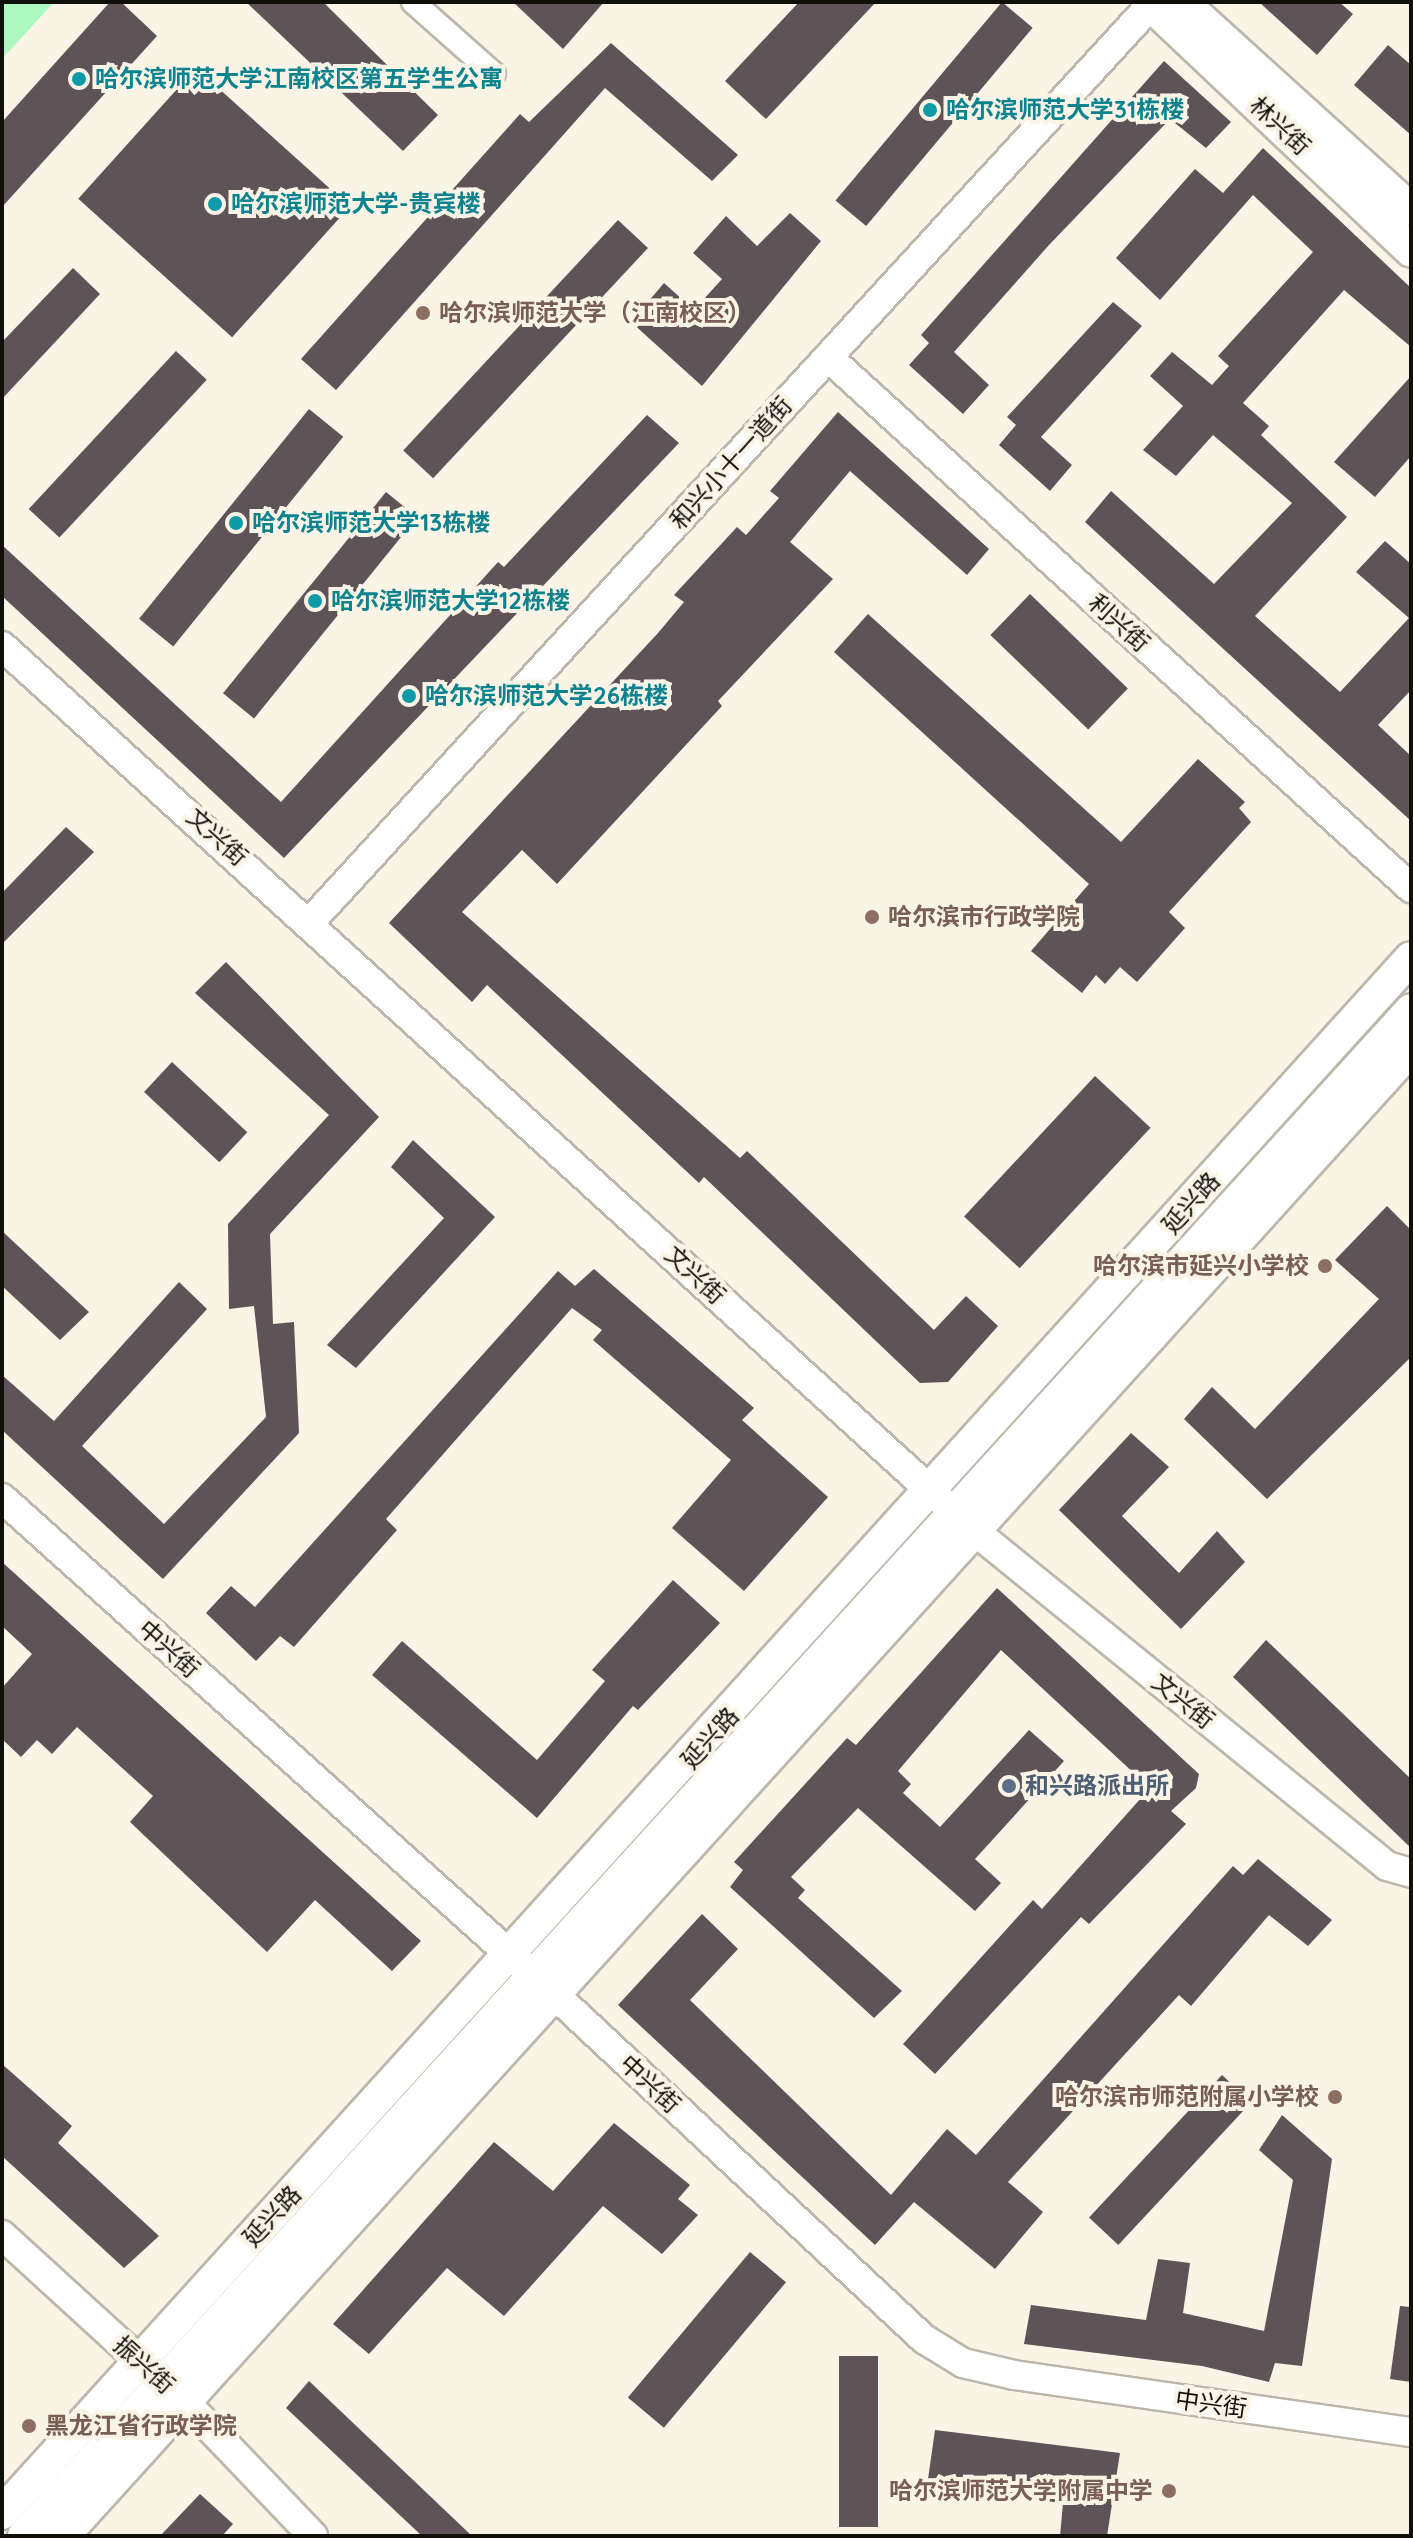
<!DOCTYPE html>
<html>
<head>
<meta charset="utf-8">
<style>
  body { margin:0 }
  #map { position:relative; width:1413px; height:2538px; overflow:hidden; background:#f9f4e6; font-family:Quicksand,"Noto Sans SC",sans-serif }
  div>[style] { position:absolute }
  .green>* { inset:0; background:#adf8bf }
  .building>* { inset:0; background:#605358; transform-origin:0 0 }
  .roads { filter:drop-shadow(2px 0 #bcb7aa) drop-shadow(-2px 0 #bcb7aa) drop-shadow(0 2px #bcb7aa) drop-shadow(0 -2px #bcb7aa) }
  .minor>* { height:22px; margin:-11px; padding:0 11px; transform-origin:11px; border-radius:11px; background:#fff }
  .tertiary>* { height:28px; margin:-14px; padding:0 14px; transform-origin:14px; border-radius:14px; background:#fff }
  .secondary>* { height:32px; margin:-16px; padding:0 16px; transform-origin:16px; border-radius:16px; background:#fff }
  .dots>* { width:22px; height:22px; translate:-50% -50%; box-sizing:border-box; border:4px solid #f9f4e6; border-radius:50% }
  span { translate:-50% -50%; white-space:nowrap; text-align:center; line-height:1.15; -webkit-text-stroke:8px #f9f4e6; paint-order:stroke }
  .culture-label { font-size:24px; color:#0d838f; font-weight:700 }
  .left { translate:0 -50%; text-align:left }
  .street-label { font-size:24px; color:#110f0a }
  .education-label { font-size:24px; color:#785e54; font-weight:700 }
  .right { translate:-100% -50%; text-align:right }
  .service-label { font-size:24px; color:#4e5e75; font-weight:700 }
  .frame { position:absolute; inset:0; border:4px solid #110f0a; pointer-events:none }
</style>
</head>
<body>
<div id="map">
  <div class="green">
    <i style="clip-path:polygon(2px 2px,54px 2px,2px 59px)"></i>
  </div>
  <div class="building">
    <i style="clip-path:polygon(110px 2px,121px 2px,157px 36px,2px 207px,2px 122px)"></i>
    <i style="clip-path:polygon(246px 2px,323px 2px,438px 115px,403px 151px)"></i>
    <i style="clip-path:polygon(513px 2px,604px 2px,563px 49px)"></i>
    <i style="clip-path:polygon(799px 2px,876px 2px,766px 119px,725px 81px)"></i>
    <i style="left:1002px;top:2px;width:40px;height:259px;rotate:40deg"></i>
    <i style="clip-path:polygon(1259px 2px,1339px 2px,1353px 14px,1317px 55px)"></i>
    <i style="clip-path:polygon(611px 43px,738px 155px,712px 181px,605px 88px,336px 390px,301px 359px,520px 114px,529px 122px)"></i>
    <i style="clip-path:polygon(1388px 45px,1411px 65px,1411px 135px,1354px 85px)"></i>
    <i style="clip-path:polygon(1164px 61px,1231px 122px,1206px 148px,1170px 119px,1049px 245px,954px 352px,989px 385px,963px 414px,909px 365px,929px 343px,921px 335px)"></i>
    <i style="left:196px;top:68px;width:207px;height:176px;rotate:42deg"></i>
    <i style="clip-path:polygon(1263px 148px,1411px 288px,1411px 347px,1344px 290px,1243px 403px,1269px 426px,1261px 435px,1347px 517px,1255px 616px,1340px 692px,1409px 618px,1356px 572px,1385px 541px,1411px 564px,1411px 690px,1378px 725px,1411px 756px,1411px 821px,1085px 522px,1111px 491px,1214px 584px,1292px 503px,1213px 435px,1176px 476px,1143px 450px,1183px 406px,1150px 376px,1172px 352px,1212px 385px,1229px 366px,1218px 356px,1313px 252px,1253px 195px,1160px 300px,1116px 258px,1195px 169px,1223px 193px)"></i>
    <i style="clip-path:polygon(790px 213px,821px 241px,702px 386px,631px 322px,664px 283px,694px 310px,722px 279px,693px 253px,726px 216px,757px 246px)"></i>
    <i style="left:618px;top:220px;width:41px;height:315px;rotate:43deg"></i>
    <i style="clip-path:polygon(73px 268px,100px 294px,2px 399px,2px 342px)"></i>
    <i style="clip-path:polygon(1113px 302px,1142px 326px,1041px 437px,1072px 465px,1050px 491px,999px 445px,1016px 425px,1007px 417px)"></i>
    <i style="left:176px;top:351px;width:42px;height:216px;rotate:43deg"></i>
    <i style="clip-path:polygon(1411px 376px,1411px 456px,1375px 497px,1334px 462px)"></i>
    <i style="left:309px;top:409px;width:44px;height:270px;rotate:39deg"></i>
    <i style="clip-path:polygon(838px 412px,989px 549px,967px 575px,850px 471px,790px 542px,833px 579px,718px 701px,722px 706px,557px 884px,522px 850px,462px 912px,740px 1158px,747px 1151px,934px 1330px,966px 1296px,998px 1326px,948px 1382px,920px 1383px,704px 1177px,699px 1183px,487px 985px,472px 1002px,389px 923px,658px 633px,684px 602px,674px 595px,737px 527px,746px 535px,779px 498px,770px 491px)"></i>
    <i style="clip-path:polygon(647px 415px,679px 443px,284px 858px,2px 596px,2px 545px,281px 802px,498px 562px,504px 567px)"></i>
    <i style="left:386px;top:492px;width:40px;height:259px;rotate:39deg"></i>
    <i style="left:1030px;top:594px;width:136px;height:57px;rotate:44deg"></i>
    <i style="clip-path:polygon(868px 614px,1121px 842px,1198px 759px,1245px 802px,1239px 808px,1251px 822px,1169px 912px,1185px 928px,1137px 982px,1120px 967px,1105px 984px,1096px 975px,1082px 993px,1031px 951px,1089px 884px,834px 652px)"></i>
    <i style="clip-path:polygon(66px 827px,94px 852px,2px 944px,2px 893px)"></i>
    <i style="clip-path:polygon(226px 962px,379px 1117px,270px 1234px,273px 1324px,294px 1322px,299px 1433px,163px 1579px,2px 1430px,2px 1375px,54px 1421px,179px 1282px,207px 1309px,82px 1446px,164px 1524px,266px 1417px,254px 1306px,229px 1309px,228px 1224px,329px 1115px,195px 993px)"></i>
    <i style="left:172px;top:1062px;width:103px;height:41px;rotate:43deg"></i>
    <i style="left:1095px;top:1076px;width:76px;height:192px;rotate:43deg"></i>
    <i style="clip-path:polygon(413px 1140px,495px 1217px,356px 1368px,327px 1345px,444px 1218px,391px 1167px)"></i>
    <i style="clip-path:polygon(1387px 1206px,1411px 1230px,1411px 1357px,1267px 1499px,1184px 1419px,1212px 1387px,1255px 1429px,1379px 1299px,1335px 1260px)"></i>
    <i style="clip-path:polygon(2px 1231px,89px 1312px,60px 1340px,2px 1286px)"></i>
    <i style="clip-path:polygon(594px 1269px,754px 1408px,742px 1420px,828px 1497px,744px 1591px,672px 1528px,731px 1460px,593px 1340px,602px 1330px,572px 1308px,386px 1519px,397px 1530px,294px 1647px,280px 1636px,256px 1661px,206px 1613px,231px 1586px,255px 1607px,558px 1271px,575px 1286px)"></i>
    <i style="clip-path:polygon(1131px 1433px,1169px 1467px,1122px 1516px,1179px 1573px,1217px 1531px,1245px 1562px,1181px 1629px,1059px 1510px)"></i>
    <i style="clip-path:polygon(2px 1562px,421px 1941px,392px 1971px,315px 1900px,267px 1952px,130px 1822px,153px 1796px,77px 1727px,52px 1754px,37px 1740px,21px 1757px,2px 1739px,2px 1688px,32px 1654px,2px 1626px)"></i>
    <i style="clip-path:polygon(673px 1580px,720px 1623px,638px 1710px,633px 1706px,537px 1818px,372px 1675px,402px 1641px,537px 1760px,605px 1681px,592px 1670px)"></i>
    <i style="clip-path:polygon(997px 1588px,1199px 1774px,1196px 1788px,1171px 1811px,1186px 1824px,1089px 1924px,1081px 1917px,935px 2074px,903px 2044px,1033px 1900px,1042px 1909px,1150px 1788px,1001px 1650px,898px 1771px,911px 1784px,903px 1793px,940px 1827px,1029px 1730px,1064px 1761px,975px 1859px,1001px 1883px,975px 1911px,858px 1808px,791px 1877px,805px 1890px,798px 1898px,902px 1991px,874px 2018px,730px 1887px,743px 1870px,734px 1862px,847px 1738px,856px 1745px)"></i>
    <i style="clip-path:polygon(1266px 1640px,1411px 1779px,1411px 1848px,1233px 1677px)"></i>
    <i style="clip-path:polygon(1258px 1859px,1332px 1920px,1308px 1946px,1269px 1915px,1191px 2006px,1179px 1995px,1008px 2182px,1043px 2212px,995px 2269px,914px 2202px,875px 2245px,618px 2005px,702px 1914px,738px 1949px,690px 2000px,891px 2195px,947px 2129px,976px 2155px,1233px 1866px,1243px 1875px)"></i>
    <i style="clip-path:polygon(2px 2064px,72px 2126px,58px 2143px,159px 2236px,124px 2268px,2px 2156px)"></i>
    <i style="left:1222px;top:2075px;width:40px;height:195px;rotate:43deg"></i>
    <i style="clip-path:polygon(1282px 2115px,1332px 2159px,1302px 2366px,1275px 2363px,1269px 2382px,1202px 2366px,1024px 2344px,1031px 2305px,1146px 2320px,1158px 2259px,1190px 2263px,1183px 2313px,1264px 2331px,1293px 2180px,1259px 2150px)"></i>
    <i style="clip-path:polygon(614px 2123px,690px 2185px,678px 2199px,698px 2215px,662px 2254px,603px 2206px,504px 2316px,447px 2268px,369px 2354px,333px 2324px,494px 2142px,553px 2191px)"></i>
    <i style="left:750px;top:2252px;width:47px;height:190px;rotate:40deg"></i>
    <i style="clip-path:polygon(1400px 2306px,1411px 2307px,1411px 2382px,1390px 2379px)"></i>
    <i style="left:839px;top:2356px;width:39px;height:171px"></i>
    <i style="clip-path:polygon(309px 2381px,472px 2536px,422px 2536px,286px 2408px)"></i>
    <i style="clip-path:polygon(935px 2430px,1120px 2453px,1107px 2536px,1060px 2536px,1063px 2503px,927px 2486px)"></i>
    <i style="clip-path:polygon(200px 2494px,233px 2524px,222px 2536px,160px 2536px)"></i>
  </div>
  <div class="roads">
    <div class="minor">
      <i style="left:413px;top:2px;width:108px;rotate:41.6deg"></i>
    </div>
    <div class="tertiary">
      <i style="left:828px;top:357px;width:789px;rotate:42.33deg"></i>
      <i style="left:2px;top:646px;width:1318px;rotate:42.29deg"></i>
      <i style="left:977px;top:1533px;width:528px;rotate:39.08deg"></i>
      <i style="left:1387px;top:1866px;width:25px;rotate:16deg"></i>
      <i style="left:311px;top:921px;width:1243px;rotate:-47.48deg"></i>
      <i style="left:2px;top:1498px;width:745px;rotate:41.95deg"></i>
      <i style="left:556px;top:1996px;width:503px;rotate:42.99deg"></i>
      <i style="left:924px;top:2339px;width:46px;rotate:31.6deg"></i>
      <i style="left:963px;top:2363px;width:52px;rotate:13.2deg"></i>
      <i style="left:1014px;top:2375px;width:401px;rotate:8.2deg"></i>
      <i style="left:2px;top:2235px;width:249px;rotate:42.4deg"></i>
      <i style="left:186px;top:2403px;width:184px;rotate:46.3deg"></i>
    </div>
    <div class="secondary">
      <i style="left:1148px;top:2px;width:362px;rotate:43.4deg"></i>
      <i style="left:1182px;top:2px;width:309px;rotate:42.2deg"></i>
      <i style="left:2px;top:2513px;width:2098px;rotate:-47.82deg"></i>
      <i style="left:24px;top:2536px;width:2062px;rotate:-47.73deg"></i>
      <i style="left:63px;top:2536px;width:2007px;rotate:-47.81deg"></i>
    </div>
  </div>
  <div class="dots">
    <i style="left:79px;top:79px;background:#0f9aa8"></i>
    <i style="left:930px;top:110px;background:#0f9aa8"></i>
    <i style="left:215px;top:204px;background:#0f9aa8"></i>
    <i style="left:423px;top:313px;background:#8d6e63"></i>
    <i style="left:236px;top:523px;background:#0f9aa8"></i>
    <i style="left:315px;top:601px;background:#0f9aa8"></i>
    <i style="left:409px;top:696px;background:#0f9aa8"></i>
    <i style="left:872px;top:917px;background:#8d6e63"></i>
    <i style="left:1325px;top:1266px;background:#8d6e63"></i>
    <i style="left:1009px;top:1786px;background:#5c6f8a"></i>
    <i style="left:1335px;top:2097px;background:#8d6e63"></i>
    <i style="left:29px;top:2426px;background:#8d6e63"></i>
    <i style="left:1169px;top:2491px;background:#8d6e63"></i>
  </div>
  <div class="culture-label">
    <span class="left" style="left:95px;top:79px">哈尔滨师范大学江南校区第五学生公寓</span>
    <span class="left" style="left:946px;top:110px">哈尔滨师范大学31栋楼</span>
    <span class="left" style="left:231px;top:204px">哈尔滨师范大学-贵宾楼</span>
    <span class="left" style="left:252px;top:523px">哈尔滨师范大学13栋楼</span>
    <span class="left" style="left:331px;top:601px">哈尔滨师范大学12栋楼</span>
    <span class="left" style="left:425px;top:696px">哈尔滨师范大学26栋楼</span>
  </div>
  <div class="street-label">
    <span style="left:1280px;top:126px;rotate:43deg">林兴街</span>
    <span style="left:731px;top:463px;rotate:-48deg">和兴小十一道街</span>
    <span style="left:1119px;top:623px;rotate:42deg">利兴街</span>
    <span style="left:217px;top:837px;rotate:42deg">文兴街</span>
    <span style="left:1191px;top:1203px;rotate:-48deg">延兴路</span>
    <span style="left:695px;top:1275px;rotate:43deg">文兴街</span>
    <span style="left:169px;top:1649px;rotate:42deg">中兴街</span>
    <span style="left:1183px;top:1701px;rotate:39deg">文兴街</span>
    <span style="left:710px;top:1738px;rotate:-48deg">延兴路</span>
    <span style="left:650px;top:2084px;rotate:43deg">中兴街</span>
    <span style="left:272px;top:2216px;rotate:-47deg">延兴路</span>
    <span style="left:144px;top:2365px;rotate:42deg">振兴街</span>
    <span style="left:1211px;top:2404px;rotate:8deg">中兴街</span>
  </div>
  <div class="education-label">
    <span class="left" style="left:439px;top:313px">哈尔滨师范大学（江南校区）</span>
    <span class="left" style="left:888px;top:917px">哈尔滨市行政学院</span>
    <span class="right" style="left:1309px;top:1266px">哈尔滨市延兴小学校</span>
    <span class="right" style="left:1319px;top:2097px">哈尔滨市师范附属小学校</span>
    <span class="left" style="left:45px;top:2426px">黑龙江省行政学院</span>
    <span class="right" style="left:1153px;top:2491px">哈尔滨师范大学附属中学</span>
  </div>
  <div class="service-label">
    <span class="left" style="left:1025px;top:1786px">和兴路派出所</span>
  </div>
  <div class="frame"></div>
</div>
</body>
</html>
